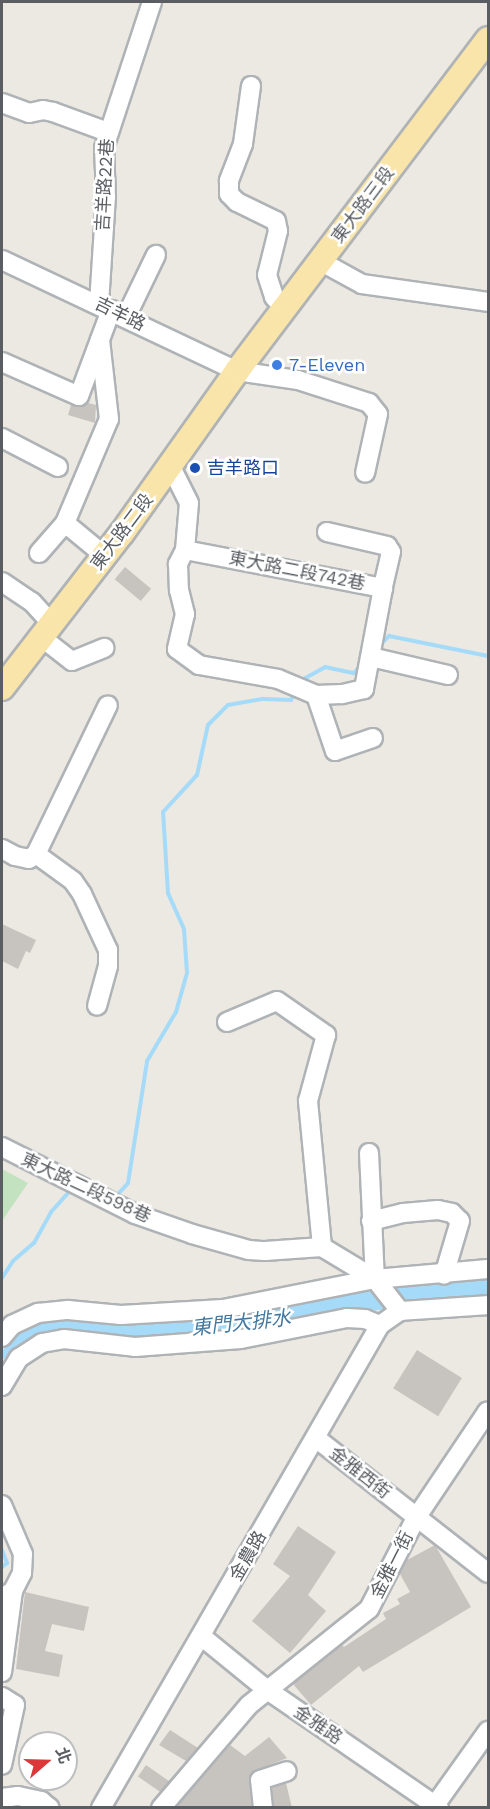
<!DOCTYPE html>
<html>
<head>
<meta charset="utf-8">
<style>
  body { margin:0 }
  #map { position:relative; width:490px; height:1809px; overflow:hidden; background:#ece9e2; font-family:"Work Sans","Noto Sans TC",sans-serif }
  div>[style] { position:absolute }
  .green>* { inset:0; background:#c3e2c0 }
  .water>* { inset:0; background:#a5dbf8 }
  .stream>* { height:4px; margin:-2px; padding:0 2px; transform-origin:2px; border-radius:2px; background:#a5dbf8 }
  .building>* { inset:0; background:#c7c3bf; transform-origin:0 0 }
  .roads { filter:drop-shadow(2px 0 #afb3b6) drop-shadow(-2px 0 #afb3b6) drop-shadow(0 2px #afb3b6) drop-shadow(0 -2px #afb3b6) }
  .minor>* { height:18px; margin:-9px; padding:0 9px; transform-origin:9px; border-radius:9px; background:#fff }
  .major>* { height:24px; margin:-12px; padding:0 12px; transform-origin:12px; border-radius:12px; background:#f9e5aa }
  .dots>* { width:16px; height:16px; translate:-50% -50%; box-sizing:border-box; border:3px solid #fff; border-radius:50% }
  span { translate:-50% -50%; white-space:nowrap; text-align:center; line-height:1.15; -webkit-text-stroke:5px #fff; paint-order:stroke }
  .street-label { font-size:18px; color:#5a5e62 }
  .shop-label { font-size:18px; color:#366cbe }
  .left { translate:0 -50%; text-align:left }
  .transit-label { font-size:18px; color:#164399 }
  .water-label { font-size:20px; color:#4178a0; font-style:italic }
  .frame { position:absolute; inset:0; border:3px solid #5a5e62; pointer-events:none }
  .north { position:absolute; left:18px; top:1731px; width:60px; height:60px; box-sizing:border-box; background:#fff; border:2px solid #bdbfc0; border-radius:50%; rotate:70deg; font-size:16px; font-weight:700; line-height:24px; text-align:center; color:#5a5e62 }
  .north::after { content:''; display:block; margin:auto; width:21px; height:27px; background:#dc3839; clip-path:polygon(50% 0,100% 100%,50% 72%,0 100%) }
</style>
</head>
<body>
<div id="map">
  <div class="green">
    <i style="clip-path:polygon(2px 1169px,28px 1183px,2px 1221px)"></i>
  </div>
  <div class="water">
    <i style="clip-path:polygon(488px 1274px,488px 1297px,336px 1315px,222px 1336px,134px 1340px,75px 1332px,33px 1337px,2px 1360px,2px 1351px,7px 1344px,33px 1323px,59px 1318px,333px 1295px)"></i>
  </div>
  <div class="stream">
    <i style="left:382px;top:643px;width:10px;rotate:-45deg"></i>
    <i style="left:389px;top:636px;width:101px;rotate:11.4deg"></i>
    <i style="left:300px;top:681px;width:29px;rotate:-29deg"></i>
    <i style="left:325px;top:667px;width:30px;rotate:12deg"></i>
    <i style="left:354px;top:673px;width:9px;rotate:-49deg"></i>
    <i style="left:117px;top:1195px;width:16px;rotate:-47deg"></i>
    <i style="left:128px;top:1183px;width:123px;rotate:-81.1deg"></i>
    <i style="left:147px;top:1061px;width:57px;rotate:-59.4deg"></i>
    <i style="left:176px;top:1012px;width:41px;rotate:-74.2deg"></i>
    <i style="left:187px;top:973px;width:44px;rotate:-93.9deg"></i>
    <i style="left:184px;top:929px;width:39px;rotate:-114deg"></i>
    <i style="left:168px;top:893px;width:81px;rotate:-93.5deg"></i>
    <i style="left:163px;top:812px;width:50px;rotate:-47.4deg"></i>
    <i style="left:197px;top:775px;width:51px;rotate:-77.6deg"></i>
    <i style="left:208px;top:725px;width:28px;rotate:-45deg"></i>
    <i style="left:228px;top:705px;width:36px;rotate:-10deg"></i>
    <i style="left:263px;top:699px;width:28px;rotate:2deg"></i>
    <i style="left:291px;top:700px;width:4px;rotate:-63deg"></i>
    <i style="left:2px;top:1278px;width:20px;rotate:-57deg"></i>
    <i style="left:13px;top:1261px;width:28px;rotate:-41deg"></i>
    <i style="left:34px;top:1243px;width:35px;rotate:-61deg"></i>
    <i style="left:51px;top:1212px;width:28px;rotate:-48deg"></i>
    <i style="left:2px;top:1550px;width:14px;rotate:69deg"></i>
    <i style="left:7px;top:1563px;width:6px;rotate:141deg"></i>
  </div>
  <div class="building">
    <i style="clip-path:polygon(88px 403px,96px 405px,95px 423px,68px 415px,71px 405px,80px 407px)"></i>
    <i style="left:125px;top:567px;width:34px;height:16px;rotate:40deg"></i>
    <i style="clip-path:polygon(2px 924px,36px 940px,30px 953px,26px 951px,18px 969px,2px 961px)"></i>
    <i style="left:417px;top:1350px;width:53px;height:45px;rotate:32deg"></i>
    <i style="clip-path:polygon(298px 1526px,336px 1552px,308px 1595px,326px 1611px,290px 1653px,252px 1621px,290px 1576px,273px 1564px)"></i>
    <i style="clip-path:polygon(435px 1545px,471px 1607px,363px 1672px,359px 1666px,311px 1705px,293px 1684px,342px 1645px,344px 1647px,386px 1619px,383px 1613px,400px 1604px,397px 1599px,410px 1592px,400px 1574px,407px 1560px)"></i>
    <i style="clip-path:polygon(25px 1592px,89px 1607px,84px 1631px,52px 1624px,45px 1651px,63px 1655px,59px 1677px,16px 1669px)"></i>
    <i style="clip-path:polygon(170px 1730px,198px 1748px,186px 1761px,159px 1745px)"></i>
    <i style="clip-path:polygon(269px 1737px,287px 1758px,252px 1772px,249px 1781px,252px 1808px,176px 1808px,230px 1745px,245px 1756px)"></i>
    <i style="left:146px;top:1765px;width:28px;height:14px;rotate:35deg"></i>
    <i style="clip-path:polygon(286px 1783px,292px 1808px,274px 1808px,272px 1788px)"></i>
  </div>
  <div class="roads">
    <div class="minor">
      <i style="left:251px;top:86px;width:59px;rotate:97.9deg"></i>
      <i style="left:243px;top:144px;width:40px;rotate:111deg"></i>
      <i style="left:229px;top:181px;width:13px;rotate:90deg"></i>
      <i style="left:229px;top:194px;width:11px;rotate:45deg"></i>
      <i style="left:237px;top:202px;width:43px;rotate:26deg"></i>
      <i style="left:276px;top:221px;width:10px;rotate:79deg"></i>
      <i style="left:278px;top:231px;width:45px;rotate:104deg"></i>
      <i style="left:267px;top:275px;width:23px;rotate:72deg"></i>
      <i style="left:274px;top:297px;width:15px;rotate:48deg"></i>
      <i style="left:2px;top:103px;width:29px;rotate:20deg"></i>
      <i style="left:29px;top:113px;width:14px;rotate:-12deg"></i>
      <i style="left:43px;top:110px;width:10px;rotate:11deg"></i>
      <i style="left:53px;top:112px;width:59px;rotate:20deg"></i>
      <i style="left:2px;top:260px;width:260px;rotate:25.3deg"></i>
      <i style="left:237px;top:371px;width:62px;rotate:8.4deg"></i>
      <i style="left:298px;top:380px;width:75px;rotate:17.9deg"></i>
      <i style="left:369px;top:403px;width:14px;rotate:51deg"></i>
      <i style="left:378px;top:414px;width:60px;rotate:102.4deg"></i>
      <i style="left:320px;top:261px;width:48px;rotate:28.7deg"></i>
      <i style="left:362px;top:284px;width:127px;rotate:8.1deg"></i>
      <i style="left:99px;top:304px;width:107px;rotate:-86.3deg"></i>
      <i style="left:106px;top:197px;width:49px;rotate:-92.3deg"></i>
      <i style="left:104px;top:148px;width:154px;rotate:-71.8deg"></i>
      <i style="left:126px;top:317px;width:69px;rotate:-64.2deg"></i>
      <i style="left:2px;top:362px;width:84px;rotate:23.8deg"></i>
      <i style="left:79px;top:396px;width:92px;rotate:-69.6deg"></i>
      <i style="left:2px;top:438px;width:63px;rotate:27.4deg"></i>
      <i style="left:170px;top:465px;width:42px;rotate:63.4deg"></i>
      <i style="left:189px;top:503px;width:47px;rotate:94.9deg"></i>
      <i style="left:185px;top:550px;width:202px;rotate:10.9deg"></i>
      <i style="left:383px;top:588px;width:103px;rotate:100.7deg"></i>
      <i style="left:364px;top:689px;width:23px;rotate:167deg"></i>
      <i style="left:342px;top:694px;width:26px;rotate:178deg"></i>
      <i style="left:65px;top:523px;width:113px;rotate:-67.1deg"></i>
      <i style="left:109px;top:419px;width:80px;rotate:-96.5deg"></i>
      <i style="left:327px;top:532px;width:62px;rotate:13.1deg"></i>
      <i style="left:387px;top:546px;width:7px;rotate:56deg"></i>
      <i style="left:391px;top:552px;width:37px;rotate:103deg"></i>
      <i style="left:185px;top:550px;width:16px;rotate:117deg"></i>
      <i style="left:178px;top:564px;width:26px;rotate:88deg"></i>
      <i style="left:179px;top:590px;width:25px;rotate:76deg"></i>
      <i style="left:185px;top:614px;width:36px;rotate:103deg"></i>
      <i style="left:177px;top:649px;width:27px;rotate:36deg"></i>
      <i style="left:199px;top:665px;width:80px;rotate:10deg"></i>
      <i style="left:278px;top:679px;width:41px;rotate:22.8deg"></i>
      <i style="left:316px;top:695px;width:59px;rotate:71.3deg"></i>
      <i style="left:335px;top:751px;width:40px;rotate:-18.9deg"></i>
      <i style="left:39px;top:553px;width:40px;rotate:-49deg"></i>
      <i style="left:65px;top:523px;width:52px;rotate:39.5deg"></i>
      <i style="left:2px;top:582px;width:36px;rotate:34deg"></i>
      <i style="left:32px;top:602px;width:30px;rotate:48deg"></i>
      <i style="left:41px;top:637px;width:39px;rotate:38deg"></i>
      <i style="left:72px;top:661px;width:35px;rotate:-22deg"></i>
      <i style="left:371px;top:657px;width:79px;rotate:13.2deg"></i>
      <i style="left:2px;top:849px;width:15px;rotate:28deg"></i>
      <i style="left:15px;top:856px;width:14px;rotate:12deg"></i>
      <i style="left:29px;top:859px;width:9px;rotate:-36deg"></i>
      <i style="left:36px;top:854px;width:46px;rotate:36.1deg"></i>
      <i style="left:73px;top:881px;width:16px;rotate:55deg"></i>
      <i style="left:82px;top:894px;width:62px;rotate:65.1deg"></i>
      <i style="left:108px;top:950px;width:16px;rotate:90deg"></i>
      <i style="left:108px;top:966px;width:41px;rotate:105.4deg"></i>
      <i style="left:36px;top:854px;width:165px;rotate:-64.2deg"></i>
      <i style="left:227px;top:1022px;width:54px;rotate:-22.8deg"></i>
      <i style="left:277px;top:1001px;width:60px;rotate:34.8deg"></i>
      <i style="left:326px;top:1035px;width:68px;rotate:105.3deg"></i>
      <i style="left:308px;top:1101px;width:147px;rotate:84.5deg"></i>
      <i style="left:2px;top:1147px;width:149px;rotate:26.7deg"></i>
      <i style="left:135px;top:1214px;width:60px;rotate:19.3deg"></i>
      <i style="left:192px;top:1234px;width:59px;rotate:15.7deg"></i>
      <i style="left:249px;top:1250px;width:16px;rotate:4deg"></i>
      <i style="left:265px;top:1251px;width:57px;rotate:-4deg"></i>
      <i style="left:322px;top:1247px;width:62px;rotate:31.1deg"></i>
      <i style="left:375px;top:1279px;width:41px;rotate:52deg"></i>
      <i style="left:369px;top:1153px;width:126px;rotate:87.3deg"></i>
      <i style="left:371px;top:1221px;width:33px;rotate:-14deg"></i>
      <i style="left:403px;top:1213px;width:35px;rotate:-5deg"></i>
      <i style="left:438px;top:1210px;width:14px;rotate:12deg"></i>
      <i style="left:452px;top:1213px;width:11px;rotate:45deg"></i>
      <i style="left:460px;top:1221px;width:56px;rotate:106.5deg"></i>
      <i style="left:2px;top:1337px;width:16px;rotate:-50deg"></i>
      <i style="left:12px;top:1325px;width:29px;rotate:-25deg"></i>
      <i style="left:38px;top:1313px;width:30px;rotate:-6deg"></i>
      <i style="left:68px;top:1310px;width:53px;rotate:5.4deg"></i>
      <i style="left:121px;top:1315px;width:102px;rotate:-3.4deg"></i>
      <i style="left:223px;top:1309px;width:155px;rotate:-11.2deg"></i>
      <i style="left:375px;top:1279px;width:113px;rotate:-5.1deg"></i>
      <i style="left:2px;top:1386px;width:33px;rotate:-59deg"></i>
      <i style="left:19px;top:1358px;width:27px;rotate:-33deg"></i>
      <i style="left:42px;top:1343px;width:22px;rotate:-10deg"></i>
      <i style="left:64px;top:1339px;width:71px;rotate:6.4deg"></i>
      <i style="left:135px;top:1347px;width:106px;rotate:-4.3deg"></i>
      <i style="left:241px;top:1339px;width:108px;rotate:-11.2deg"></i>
      <i style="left:347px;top:1318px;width:18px;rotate:3deg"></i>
      <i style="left:365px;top:1319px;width:16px;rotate:22deg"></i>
      <i style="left:317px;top:1439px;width:217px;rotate:38.1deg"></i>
      <i style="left:2px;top:1505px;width:53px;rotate:66.8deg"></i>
      <i style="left:23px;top:1554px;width:19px;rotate:93deg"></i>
      <i style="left:22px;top:1573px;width:20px;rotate:117deg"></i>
      <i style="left:13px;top:1591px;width:13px;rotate:148deg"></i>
      <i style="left:201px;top:1636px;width:84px;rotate:39.2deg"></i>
      <i style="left:266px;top:1689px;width:210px;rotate:34.5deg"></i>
      <i style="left:2px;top:1672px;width:82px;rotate:-82.3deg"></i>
      <i style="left:2px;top:1697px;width:15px;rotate:32deg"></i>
      <i style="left:15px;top:1705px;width:61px;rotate:102.2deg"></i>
      <i style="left:2px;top:1798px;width:16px;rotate:-7deg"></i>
      <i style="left:18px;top:1796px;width:24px;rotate:12deg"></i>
      <i style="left:41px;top:1801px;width:11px;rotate:38deg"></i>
      <i style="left:101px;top:1808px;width:558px;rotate:-59.99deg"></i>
      <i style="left:380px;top:1325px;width:24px;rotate:-35deg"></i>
      <i style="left:400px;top:1311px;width:88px;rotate:-3.9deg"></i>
      <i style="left:161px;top:1808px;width:135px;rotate:-49.5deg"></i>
      <i style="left:249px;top:1705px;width:154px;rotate:-38.7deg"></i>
      <i style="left:369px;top:1609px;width:102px;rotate:-62.7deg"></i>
      <i style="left:416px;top:1518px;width:128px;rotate:-56.2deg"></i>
      <i style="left:487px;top:1412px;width:3px;rotate:72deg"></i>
      <i style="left:263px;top:1808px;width:28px;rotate:-96deg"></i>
      <i style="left:260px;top:1780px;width:28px;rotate:-18deg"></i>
      <i style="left:433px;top:1808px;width:95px;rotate:-54.5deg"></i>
    </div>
    <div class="major">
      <i style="left:2px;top:688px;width:196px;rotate:-52.3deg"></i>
      <i style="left:122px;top:533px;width:199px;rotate:-54.6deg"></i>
      <i style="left:237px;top:371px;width:416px;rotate:-52.9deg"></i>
    </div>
  </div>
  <div class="dots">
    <i style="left:277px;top:365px;background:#3f7fe0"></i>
    <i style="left:195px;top:468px;background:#1a4fb4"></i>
  </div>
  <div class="street-label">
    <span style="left:105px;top:185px;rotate:-87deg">吉羊路22巷</span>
    <span style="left:363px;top:205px;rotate:-53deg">東大路三段</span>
    <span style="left:120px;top:314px;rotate:26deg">吉羊路</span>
    <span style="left:122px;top:532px;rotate:-53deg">東大路二段</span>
    <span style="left:297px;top:571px;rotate:11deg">東大路二段742巷</span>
    <span style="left:86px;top:1188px;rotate:25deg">東大路二段598巷</span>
    <span style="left:360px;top:1473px;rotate:38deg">金雅西街</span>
    <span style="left:248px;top:1556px;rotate:-60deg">金農路</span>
    <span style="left:392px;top:1565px;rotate:-63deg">金雅一街</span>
    <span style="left:318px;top:1725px;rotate:34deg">金雅路</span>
  </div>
  <div class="shop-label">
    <span class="left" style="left:289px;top:365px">7-Eleven</span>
  </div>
  <div class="transit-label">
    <span class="left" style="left:207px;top:468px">吉羊路口</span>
  </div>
  <div class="water-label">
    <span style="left:241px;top:1323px;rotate:-6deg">東門大排水</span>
  </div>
  <div class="frame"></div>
  <div class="north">北</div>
</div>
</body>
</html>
